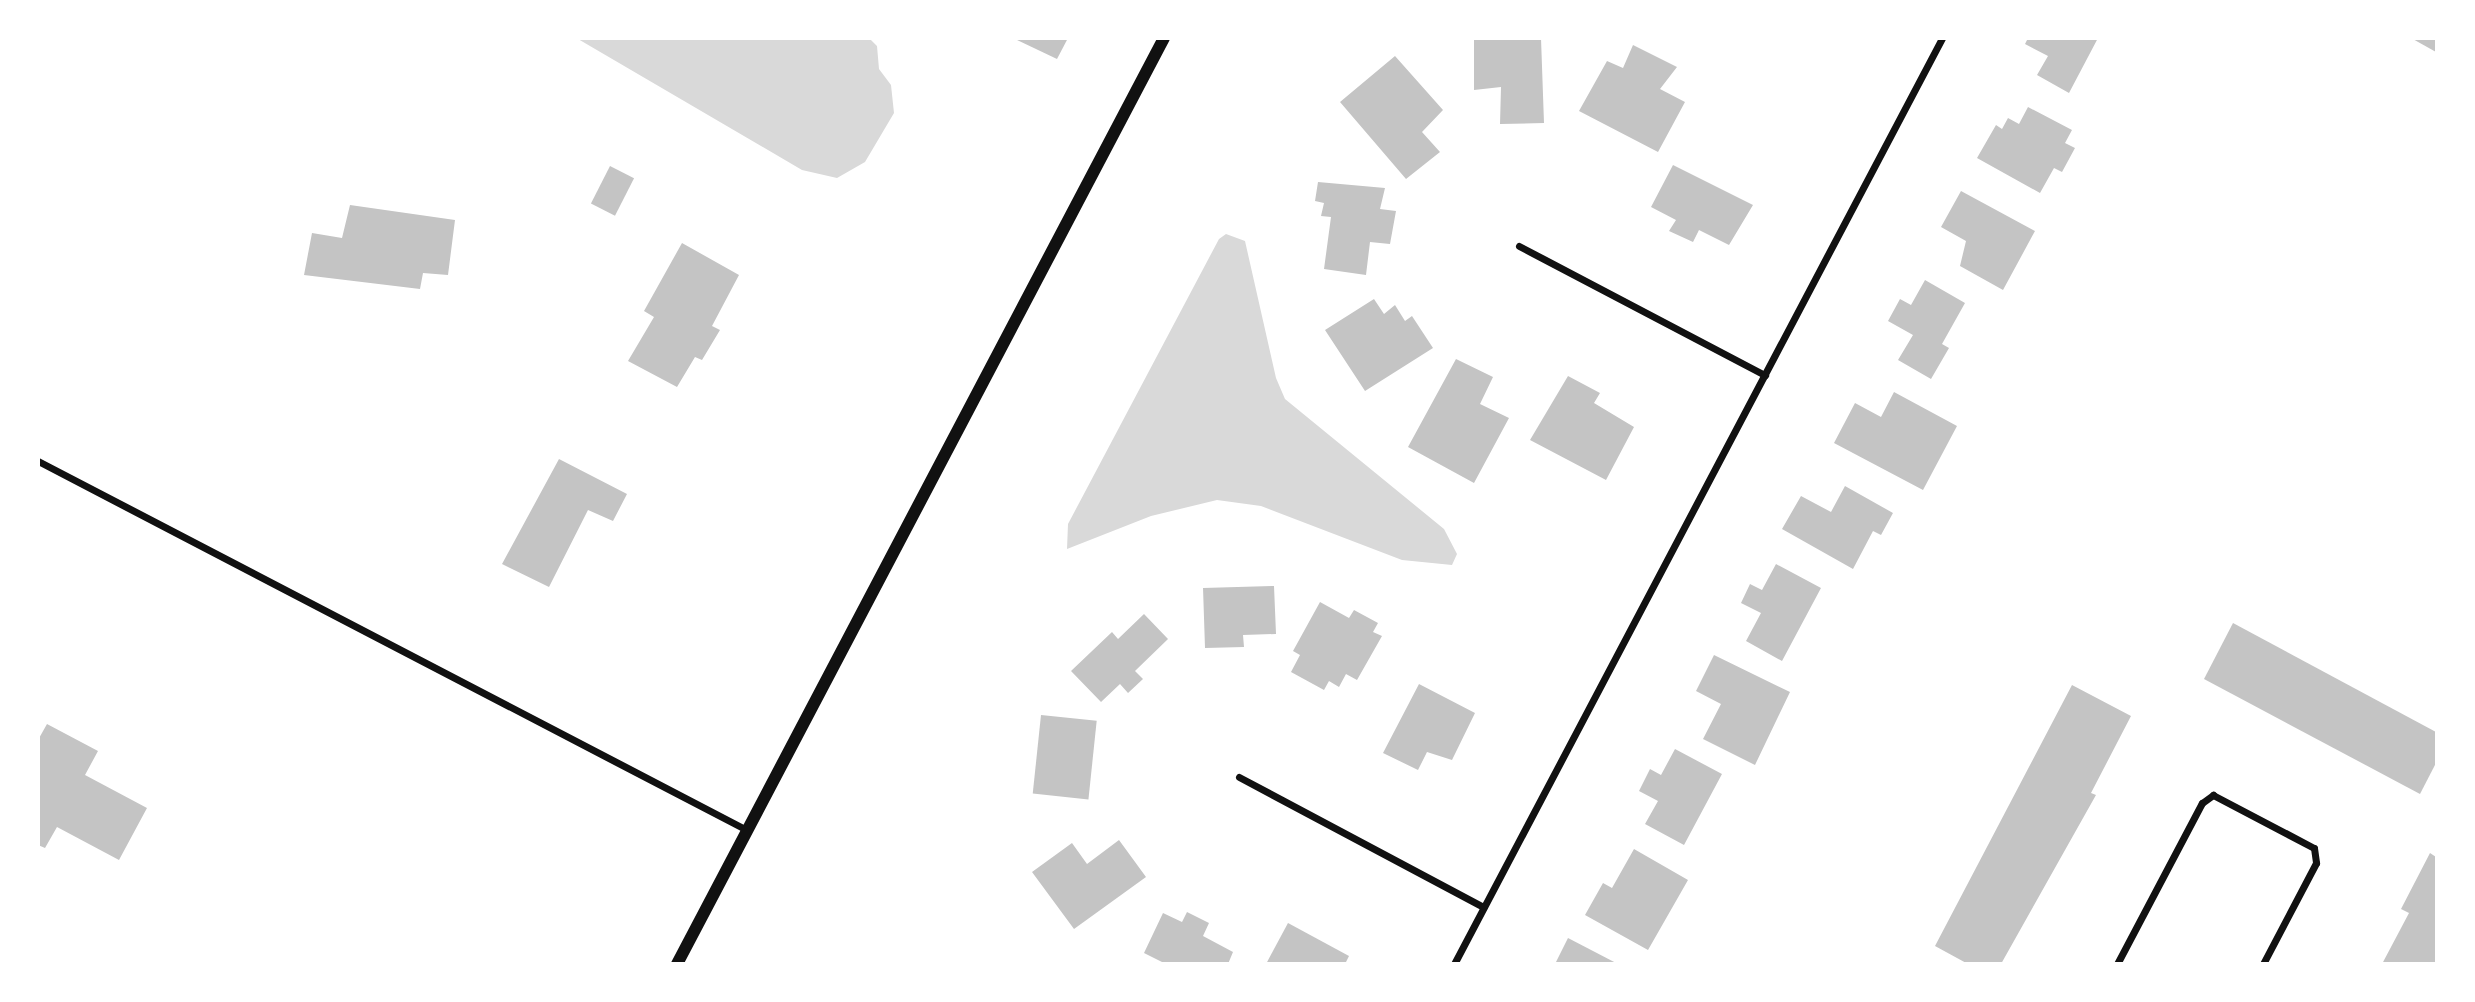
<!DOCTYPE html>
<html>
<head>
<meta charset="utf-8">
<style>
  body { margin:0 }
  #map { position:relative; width:2475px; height:1002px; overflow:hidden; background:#fff; font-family:Poppins,sans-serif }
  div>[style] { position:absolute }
  .water>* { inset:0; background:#d9d9d9 }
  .building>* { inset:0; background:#c4c4c4; transform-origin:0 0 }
  .minor>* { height:7px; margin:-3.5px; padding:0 3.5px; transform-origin:3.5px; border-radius:3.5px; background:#111 }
  .tertiary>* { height:12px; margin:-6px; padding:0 6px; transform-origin:6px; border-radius:6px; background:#111 }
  span { translate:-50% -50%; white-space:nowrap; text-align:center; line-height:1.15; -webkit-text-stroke:6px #fff; paint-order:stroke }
  .frame { position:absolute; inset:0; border:40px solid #fff; pointer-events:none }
</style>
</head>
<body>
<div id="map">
  <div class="water">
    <i style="clip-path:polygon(578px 39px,870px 39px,877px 46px,879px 69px,891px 85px,894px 113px,865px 162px,837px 178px,802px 170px)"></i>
    <i style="clip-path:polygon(1226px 234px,1245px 241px,1276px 378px,1285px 399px,1444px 529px,1457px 554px,1452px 565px,1402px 560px,1261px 506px,1217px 500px,1151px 516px,1067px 549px,1068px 524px,1219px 239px)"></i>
  </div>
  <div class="building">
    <i style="clip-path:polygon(1013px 38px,1068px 38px,1057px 59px)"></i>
    <i style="clip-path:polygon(1474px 38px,1541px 38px,1544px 123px,1500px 124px,1501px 87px,1474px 90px)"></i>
    <i style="clip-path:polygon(2028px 38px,2098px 38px,2069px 93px,2037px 75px,2048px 56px,2025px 44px)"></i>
    <i style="clip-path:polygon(2411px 38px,2436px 38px,2436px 52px)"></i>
    <i style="clip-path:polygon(1633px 45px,1677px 67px,1660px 89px,1685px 102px,1658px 152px,1579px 111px,1607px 61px,1623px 68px)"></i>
    <i style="clip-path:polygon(1395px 56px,1443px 110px,1422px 132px,1440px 152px,1406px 179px,1340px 102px)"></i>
    <i style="clip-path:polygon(2028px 107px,2072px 130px,2065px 143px,2075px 148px,2062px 172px,2054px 168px,2040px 193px,1977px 158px,1996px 125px,2002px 129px,2008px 118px,2019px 124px)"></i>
    <i style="clip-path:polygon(1673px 165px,1753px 205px,1729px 245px,1699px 230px,1693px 242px,1669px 231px,1676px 220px,1651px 207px)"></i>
    <i style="left:610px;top:166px;width:27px;height:42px;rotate:27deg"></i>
    <i style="clip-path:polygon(1318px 182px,1385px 188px,1380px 209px,1396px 211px,1390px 244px,1370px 242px,1366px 275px,1324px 269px,1331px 217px,1321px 216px,1324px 203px,1315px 201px)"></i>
    <i style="clip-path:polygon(1961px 191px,2035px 231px,2003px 290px,1960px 266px,1966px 241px,1941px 227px)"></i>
    <i style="clip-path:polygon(350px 205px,455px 220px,448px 275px,423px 273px,420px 289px,304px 275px,312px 233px,342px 238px)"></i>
    <i style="clip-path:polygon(682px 243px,739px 275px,712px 326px,720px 330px,702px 360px,695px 357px,677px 387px,628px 361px,654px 317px,644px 311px)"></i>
    <i style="clip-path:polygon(1925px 280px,1965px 303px,1942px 344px,1949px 348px,1931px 379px,1898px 360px,1913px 335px,1888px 321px,1900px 299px,1911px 305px)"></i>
    <i style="clip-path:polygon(1374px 299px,1384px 314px,1395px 305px,1405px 321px,1412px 316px,1433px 348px,1365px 391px,1325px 330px)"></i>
    <i style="clip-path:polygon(1456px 359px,1493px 377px,1480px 404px,1509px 418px,1474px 483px,1408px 447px)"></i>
    <i style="clip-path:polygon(1568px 376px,1600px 393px,1594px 403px,1634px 427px,1606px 480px,1530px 440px)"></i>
    <i style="clip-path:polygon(1894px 392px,1957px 426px,1923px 490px,1834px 443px,1855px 403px,1881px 417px)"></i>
    <i style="clip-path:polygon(559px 459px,627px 494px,613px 521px,588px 510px,549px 587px,502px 564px)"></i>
    <i style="clip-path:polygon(1845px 486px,1893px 513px,1881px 535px,1873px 531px,1853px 569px,1782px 529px,1801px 496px,1831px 512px)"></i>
    <i style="clip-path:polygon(1776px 564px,1821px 588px,1782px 661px,1746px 641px,1761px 613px,1741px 603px,1750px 584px,1762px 590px)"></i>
    <i style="clip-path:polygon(1274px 586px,1276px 634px,1243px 635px,1244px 647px,1205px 648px,1203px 588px)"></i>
    <i style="clip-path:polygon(1320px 602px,1349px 618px,1354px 610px,1378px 623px,1373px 632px,1382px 636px,1357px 680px,1346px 674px,1339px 687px,1329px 681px,1324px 690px,1291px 672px,1300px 655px,1293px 651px)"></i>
    <i style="clip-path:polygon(1144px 614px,1168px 639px,1135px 671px,1143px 679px,1128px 693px,1120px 684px,1101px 702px,1071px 671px,1112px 632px,1118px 639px)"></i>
    <i style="clip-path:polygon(2233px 623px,2436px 732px,2436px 763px,2420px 794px,2204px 679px)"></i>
    <i style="clip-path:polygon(1714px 655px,1790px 692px,1755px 765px,1703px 739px,1721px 704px,1696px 691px)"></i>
    <i style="clip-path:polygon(1419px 684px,1475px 713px,1452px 760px,1427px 752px,1418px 770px,1383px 753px)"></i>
    <i style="clip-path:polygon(2072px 685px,2131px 716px,2091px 793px,2096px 795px,2001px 964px,1968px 964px,1935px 946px)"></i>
    <i style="left:1041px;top:715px;width:56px;height:79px;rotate:6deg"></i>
    <i style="clip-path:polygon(47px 724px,98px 751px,85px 775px,147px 808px,119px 860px,57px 827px,45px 848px,38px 845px,38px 740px)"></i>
    <i style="clip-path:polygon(1675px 749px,1722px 774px,1684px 845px,1645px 824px,1658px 801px,1639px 791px,1650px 769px,1661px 775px)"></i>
    <i style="clip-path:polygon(1119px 840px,1146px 877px,1074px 929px,1032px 872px,1072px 843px,1087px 864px)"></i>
    <i style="clip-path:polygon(1634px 849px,1688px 880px,1648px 950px,1585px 915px,1603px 883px,1612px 888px)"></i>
    <i style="clip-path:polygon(2430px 853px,2436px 857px,2436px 964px,2382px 964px,2409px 913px,2401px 909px)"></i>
    <i style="clip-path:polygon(1187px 912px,1209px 923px,1203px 936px,1233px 952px,1228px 964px,1166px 964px,1144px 953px,1163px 913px,1182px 922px)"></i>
    <i style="clip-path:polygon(1288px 923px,1349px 956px,1345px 964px,1266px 964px)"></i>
    <i style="clip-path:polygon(1568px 938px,1618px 964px,1555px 964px)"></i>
  </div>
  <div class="minor">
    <i style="left:1519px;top:246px;width:278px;rotate:27.7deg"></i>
    <i style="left:38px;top:461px;width:797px;rotate:27.5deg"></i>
    <i style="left:1239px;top:777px;width:277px;rotate:28deg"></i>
    <i style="left:1454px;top:964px;width:1047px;rotate:-62.21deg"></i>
    <i style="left:2117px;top:964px;width:182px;rotate:-62.2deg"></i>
    <i style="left:2202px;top:803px;width:14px;rotate:-36deg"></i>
    <i style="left:2213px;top:795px;width:114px;rotate:27.7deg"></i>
    <i style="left:2314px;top:848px;width:15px;rotate:82deg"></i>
    <i style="left:2316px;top:863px;width:114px;rotate:117.7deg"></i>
  </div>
  <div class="tertiary">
    <i style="left:677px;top:964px;width:1046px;rotate:-62.26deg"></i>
  </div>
  <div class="frame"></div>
</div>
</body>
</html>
